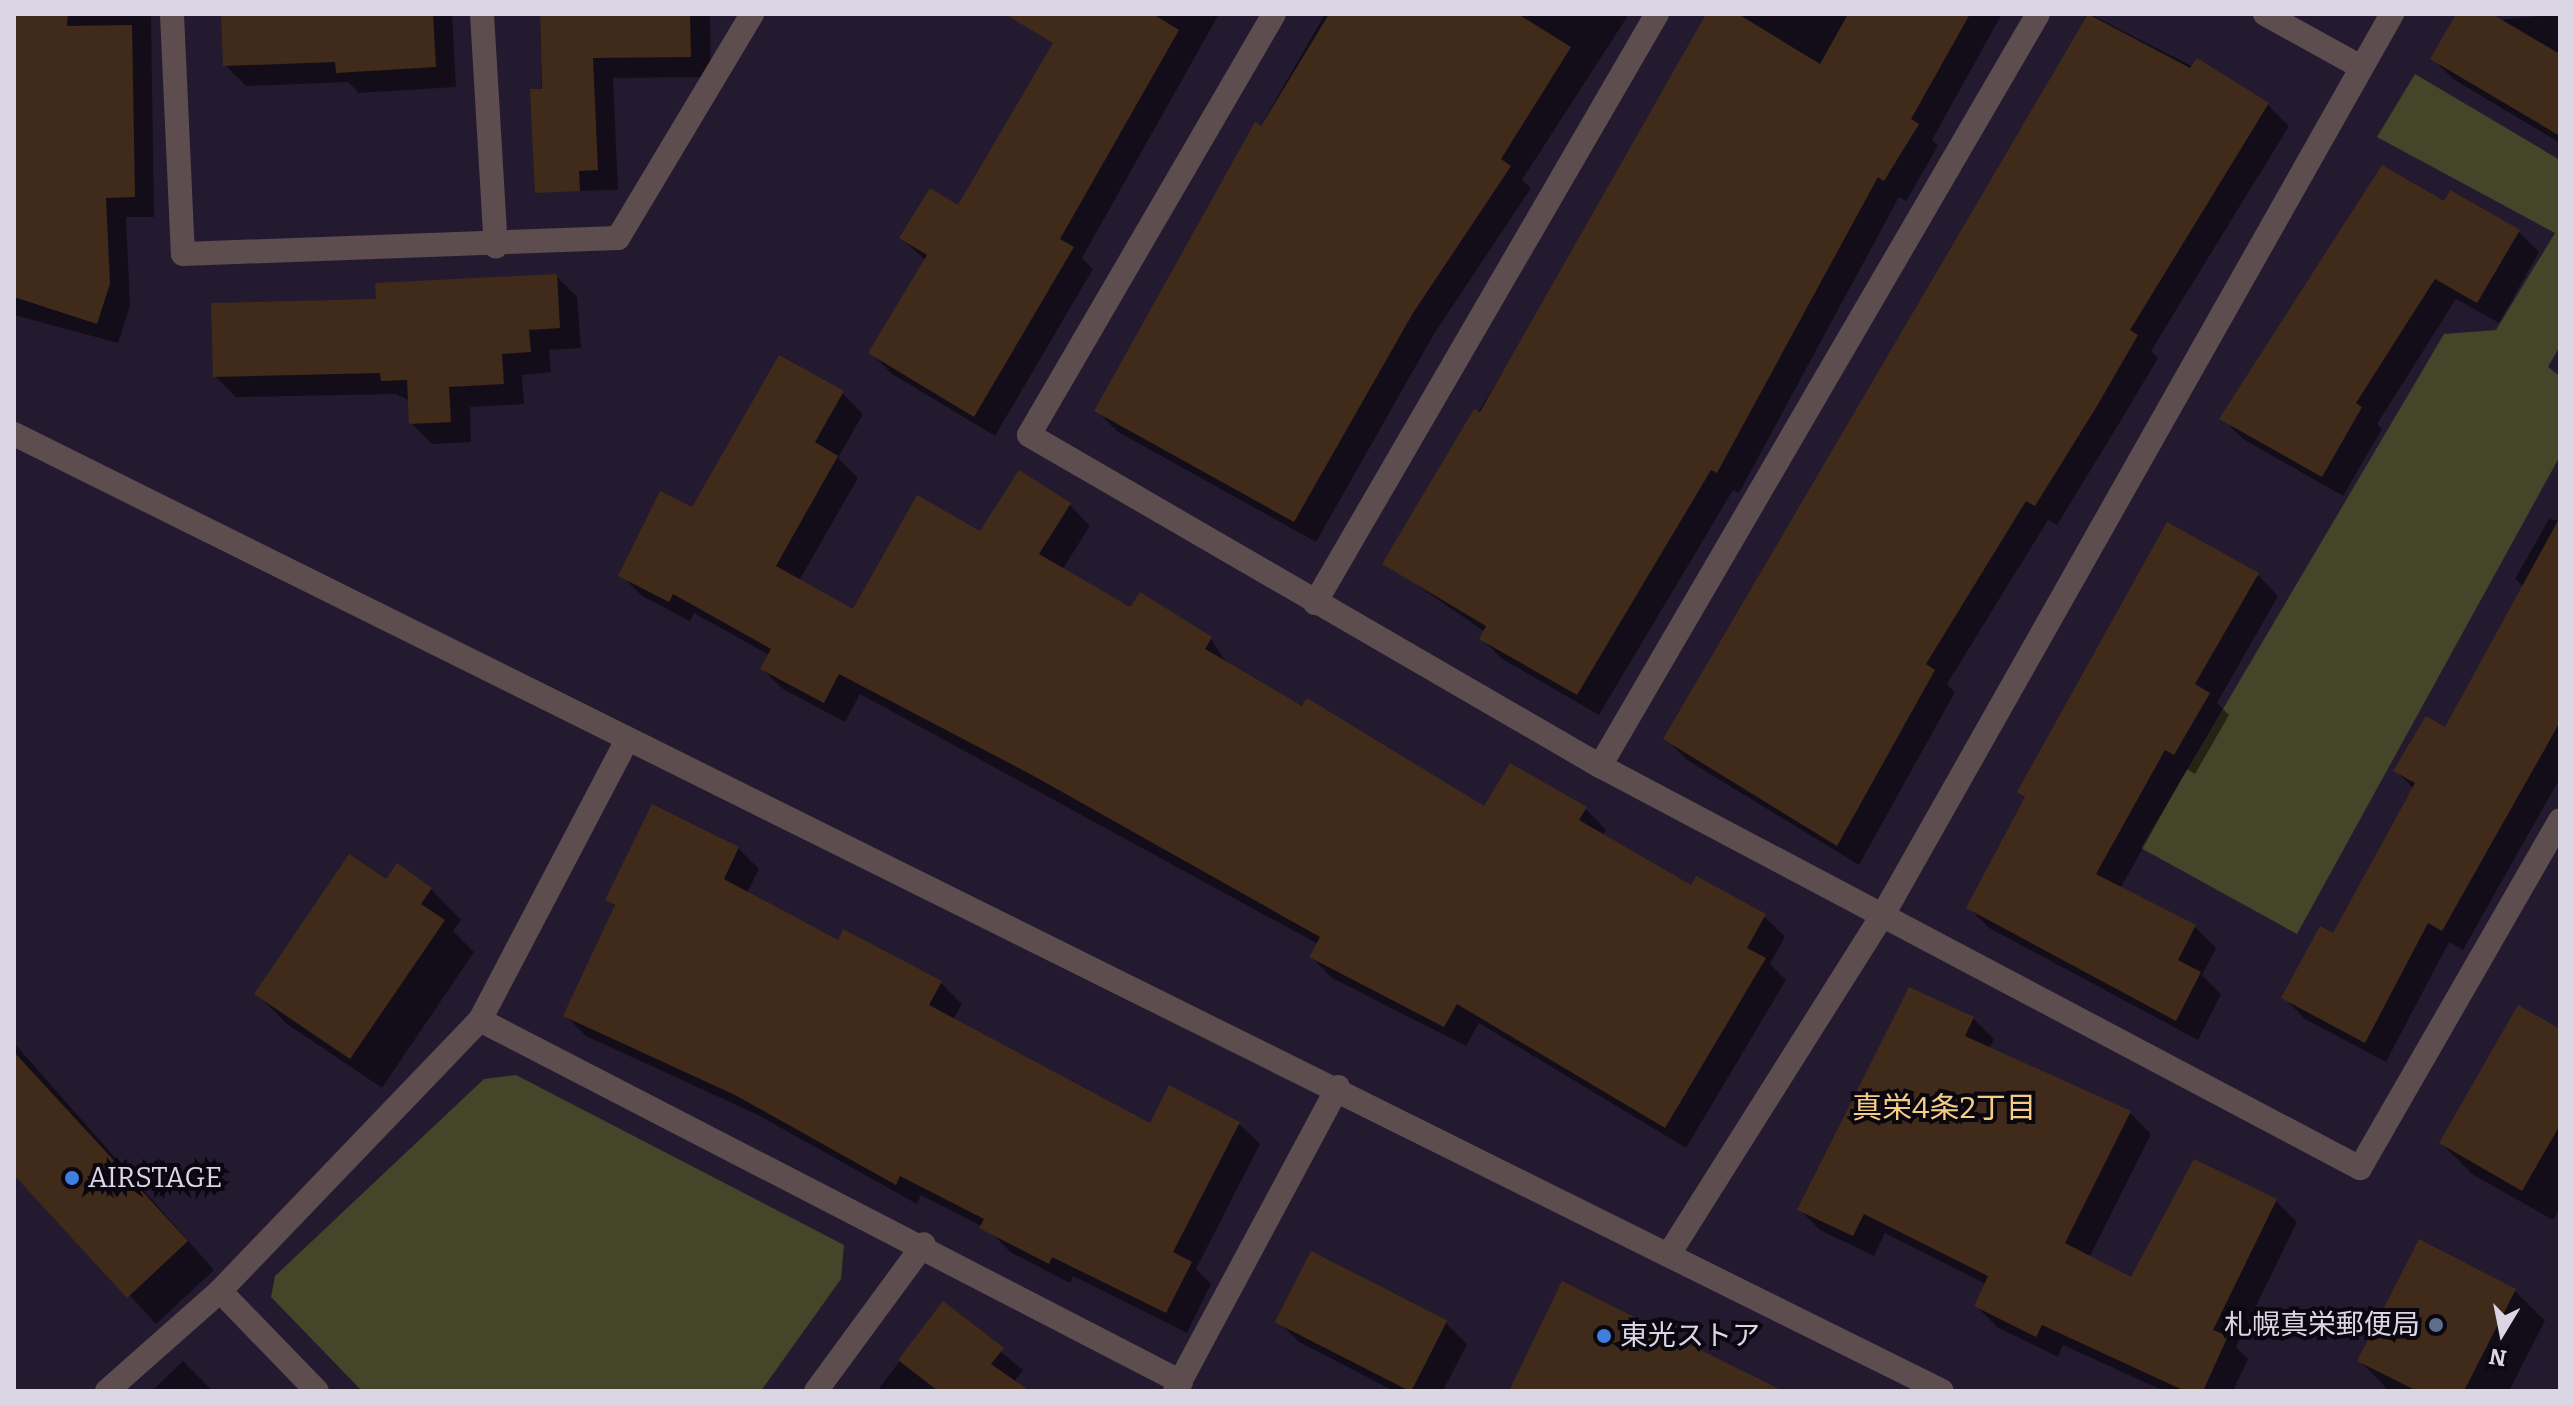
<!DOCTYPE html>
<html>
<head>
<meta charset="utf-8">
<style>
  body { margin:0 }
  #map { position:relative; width:2574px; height:1405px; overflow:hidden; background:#241a30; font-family:Bitter,"Noto Sans JP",serif }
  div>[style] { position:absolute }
  .green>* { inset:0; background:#444529 }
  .shadow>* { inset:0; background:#0007 }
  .building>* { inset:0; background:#402a1a; transform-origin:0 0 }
  .minor>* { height:24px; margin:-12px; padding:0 12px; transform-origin:12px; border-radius:12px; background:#5d4d4f }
  .dots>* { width:22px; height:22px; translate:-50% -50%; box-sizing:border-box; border:4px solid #0b0711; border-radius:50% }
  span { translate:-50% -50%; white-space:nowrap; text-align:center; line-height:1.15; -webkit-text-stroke:8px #0b0711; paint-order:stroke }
  .poi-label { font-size:28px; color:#dbd5e4 }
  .left { translate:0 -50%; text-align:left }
  .right { translate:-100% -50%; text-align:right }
  .neighbourhood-label { font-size:30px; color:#f4cd85 }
  .frame { position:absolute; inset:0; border:16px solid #dbd5e4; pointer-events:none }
  .north { position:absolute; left:2462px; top:1293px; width:80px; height:80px; -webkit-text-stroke:6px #0b0711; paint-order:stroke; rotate:190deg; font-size:22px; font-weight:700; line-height:32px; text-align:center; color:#dbd5e4 }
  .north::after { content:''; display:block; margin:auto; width:28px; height:36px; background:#dbd5e4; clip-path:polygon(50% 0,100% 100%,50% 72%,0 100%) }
</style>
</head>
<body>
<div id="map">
  <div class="green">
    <i style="clip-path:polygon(2415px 74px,2560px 160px,2560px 346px,2548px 367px,2560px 376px,2560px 456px,2297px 934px,2141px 848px,2444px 334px,2496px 330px,2555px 233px,2377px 137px)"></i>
    <i style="clip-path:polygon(516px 1075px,844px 1245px,841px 1279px,761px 1391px,362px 1391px,271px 1297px,275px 1276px,484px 1079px)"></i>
  </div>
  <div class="shadow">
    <i style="clip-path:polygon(14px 14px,151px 14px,154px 217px,126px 217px,130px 306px,118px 343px,14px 315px)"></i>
    <i style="clip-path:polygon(221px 14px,452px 14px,456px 87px,359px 93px,348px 82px,246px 86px,225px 65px)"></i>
    <i style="clip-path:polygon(540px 14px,710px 14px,711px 77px,613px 78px,618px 190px,564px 191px,543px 170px)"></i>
    <i style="clip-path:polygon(1060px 14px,1219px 14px,1082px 258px,1093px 269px,995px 436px,892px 374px,871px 353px,926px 261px,901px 238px,959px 208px,1054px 45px,1046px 37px)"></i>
    <i style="clip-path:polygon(1325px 14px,1629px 14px,1522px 180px,1531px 188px,1434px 334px,1316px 542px,1118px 432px,1097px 411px)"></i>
    <i style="clip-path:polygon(1707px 14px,2002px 14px,1932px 140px,1938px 146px,1906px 201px,1899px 197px,1739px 493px,1733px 490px,1599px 715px,1502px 659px,1481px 638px,1485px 632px,1385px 563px,1545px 304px)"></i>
    <i style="clip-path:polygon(2090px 14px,2268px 105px,2289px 126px,2151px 351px,2158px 358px,2117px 427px,2057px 525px,2048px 520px,1947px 684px,1955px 692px,1859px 865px,1687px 760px,1666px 739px)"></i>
    <i style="clip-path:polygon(2459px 14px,2498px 20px,2560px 14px,2560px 143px,2453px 79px,2432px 58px)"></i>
    <i style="clip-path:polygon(2445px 204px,2518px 231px,2539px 252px,2499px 323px,2456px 299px,2377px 424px,2382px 429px,2343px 496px,2243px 439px,2222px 418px)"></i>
    <i style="clip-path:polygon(556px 276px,577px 297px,581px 348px,549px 350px,551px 372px,522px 375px,524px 404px,470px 407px,471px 442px,432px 444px,411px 423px,410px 401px,396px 394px,236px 397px,215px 376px,378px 301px)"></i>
    <i style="clip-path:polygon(842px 393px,863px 414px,838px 458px,858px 478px,799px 581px,854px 612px,981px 533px,1070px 505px,1090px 526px,1062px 570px,1131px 610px,1211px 639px,1228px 665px,1485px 809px,1586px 809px,1606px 830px,1603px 836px,1691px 887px,1764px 916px,1785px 937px,1770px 964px,1786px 980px,1686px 1148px,1479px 1023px,1466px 1046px,1332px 978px,1311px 957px,1318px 944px,860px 694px,845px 722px,783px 689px,762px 669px,769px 655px,694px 613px,690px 621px,642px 596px,621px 575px)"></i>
    <i style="clip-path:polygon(2549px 519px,2560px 521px,2560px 778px,2463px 950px,2449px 942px,2386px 1062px,2305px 1019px,2284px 998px,2333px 936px,2414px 789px,2396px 771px,2446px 730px,2524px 587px,2515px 579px)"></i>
    <i style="clip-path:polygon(2258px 575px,2278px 596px,2217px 703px,2229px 715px,2195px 774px,2187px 769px,2120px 889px,2195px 927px,2216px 948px,2202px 975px,2221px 994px,2198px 1040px,1989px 928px,1968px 907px,2026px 799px,2019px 792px)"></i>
    <i style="clip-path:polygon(738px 848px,759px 869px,747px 893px,839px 942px,941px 983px,962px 1004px,953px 1020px,1151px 1125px,1170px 1088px,1239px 1124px,1260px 1144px,1196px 1269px,1211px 1284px,1187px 1333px,1073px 1276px,1070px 1283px,1010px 1252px,989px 1230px,921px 1195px,917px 1204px,758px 1115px,586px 1036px,565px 1015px,616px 908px,608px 899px)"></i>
    <i style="clip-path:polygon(387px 882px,431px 889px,461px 920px,453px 931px,474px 952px,382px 1088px,287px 1024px,256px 993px)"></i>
    <i style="clip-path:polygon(1973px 1018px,1994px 1039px,1989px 1049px,2130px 1113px,2151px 1134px,2089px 1258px,2131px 1280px,2276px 1201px,2297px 1222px,2236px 1347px,2248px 1359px,2233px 1391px,2164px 1391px,2063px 1345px,2058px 1357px,1997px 1327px,1976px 1306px,1986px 1284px,1885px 1233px,1874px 1256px,1820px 1230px,1799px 1209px)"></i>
    <i style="clip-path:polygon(2560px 1031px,2560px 1208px,2553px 1220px,2472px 1174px,2441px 1143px)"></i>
    <i style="clip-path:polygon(14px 1043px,214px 1270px,156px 1324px,14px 1169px)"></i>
    <i style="clip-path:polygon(2515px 1291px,2545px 1321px,2509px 1391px,2389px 1391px,2359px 1360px)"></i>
    <i style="clip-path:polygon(943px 1304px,1023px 1370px,1014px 1382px,1027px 1391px,877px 1391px)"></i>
    <i style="clip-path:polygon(1278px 1321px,1446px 1323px,1467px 1344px,1443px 1391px,1394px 1391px,1299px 1342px)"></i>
    <i style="clip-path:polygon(183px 1361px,213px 1391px,152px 1391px)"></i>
  </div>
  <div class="building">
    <i style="clip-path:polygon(14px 14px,68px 14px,67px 26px,132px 25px,135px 197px,106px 198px,110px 284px,97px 324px,14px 297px)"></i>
    <i style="clip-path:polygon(221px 14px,433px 14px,436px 67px,336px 73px,335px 62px,223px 66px)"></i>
    <i style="clip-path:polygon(540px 14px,690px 14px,691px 57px,593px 58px,598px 170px,579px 171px,580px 191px,535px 193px,530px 89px,542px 89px)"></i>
    <i style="clip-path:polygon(1005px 14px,1153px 14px,1179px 30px,1060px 239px,1074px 247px,974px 417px,868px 353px,927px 255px,899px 238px,930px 188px,958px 205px,1053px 43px)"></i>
    <i style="clip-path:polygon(1329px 14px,1518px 14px,1571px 47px,1501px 159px,1511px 166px,1413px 313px,1294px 522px,1094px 411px,1255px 122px,1261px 126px)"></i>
    <i style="clip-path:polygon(1706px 14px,1738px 14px,1820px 64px,1848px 14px,1970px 14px,1911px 119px,1919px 124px,1884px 181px,1878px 177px,1717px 473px,1711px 470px,1577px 695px,1479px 639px,1486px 626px,1382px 564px,1474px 409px,1480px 412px)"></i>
    <i style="clip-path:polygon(2088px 14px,2190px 68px,2197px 58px,2269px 103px,2130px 330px,2138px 335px,2097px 406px,2035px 506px,2026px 501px,1926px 664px,1935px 670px,1837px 846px,1663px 739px)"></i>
    <i style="clip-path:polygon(2456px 14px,2492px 14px,2560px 54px,2560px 136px,2430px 59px)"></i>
    <i style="clip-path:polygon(2382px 165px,2444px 201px,2450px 190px,2520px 230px,2477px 303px,2435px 279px,2356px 403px,2362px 407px,2322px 477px,2219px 419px)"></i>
    <i style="clip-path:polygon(557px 274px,560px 328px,529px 330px,531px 352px,502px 354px,504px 384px,449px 387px,451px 422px,409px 424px,407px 380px,381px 381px,380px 373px,213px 377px,211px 303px,376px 299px,375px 283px)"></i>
    <i style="clip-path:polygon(779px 355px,844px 391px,815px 442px,838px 456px,776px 566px,853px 609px,917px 495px,980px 531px,1019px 470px,1071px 503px,1039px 554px,1130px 607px,1140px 592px,1212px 637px,1205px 649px,1302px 706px,1307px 698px,1484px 806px,1510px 763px,1587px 807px,1579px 820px,1691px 885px,1696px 876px,1766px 914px,1747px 948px,1766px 958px,1665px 1128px,1457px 1004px,1444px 1027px,1309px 957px,1320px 937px,1032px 775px,839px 674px,824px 703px,760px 669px,771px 649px,673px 594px,669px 602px,618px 576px,660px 491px,692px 507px)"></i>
    <i style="clip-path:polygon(2560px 517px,2560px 722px,2442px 931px,2428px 923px,2365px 1043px,2281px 998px,2320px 926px,2333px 933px,2415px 783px,2393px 771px,2426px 716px,2445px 727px)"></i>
    <i style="clip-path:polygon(2167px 522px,2259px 573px,2195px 684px,2210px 693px,2174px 755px,2165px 750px,2096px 874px,2196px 925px,2178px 960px,2201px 972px,2176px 1021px,1966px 908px,2025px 797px,2017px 792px)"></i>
    <i style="clip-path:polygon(652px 804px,739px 847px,724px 879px,838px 940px,843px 929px,942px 981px,929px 1005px,1150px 1123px,1169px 1085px,1240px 1122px,1173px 1252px,1192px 1262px,1166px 1313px,1052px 1257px,1049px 1264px,979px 1228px,984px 1219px,900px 1176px,896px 1185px,735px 1095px,563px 1016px,615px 905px,605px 900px)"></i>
    <i style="clip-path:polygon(349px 854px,386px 879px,397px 863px,432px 888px,421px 904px,445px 920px,350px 1059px,254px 994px)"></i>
    <i style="clip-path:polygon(1909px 987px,1974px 1017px,1965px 1036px,2131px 1111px,2065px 1243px,2131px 1277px,2194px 1159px,2277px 1199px,2213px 1330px,2228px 1336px,2203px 1391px,2185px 1391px,2042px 1325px,2036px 1337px,1974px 1306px,1988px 1276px,1864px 1214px,1853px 1236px,1797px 1210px)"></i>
    <i style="clip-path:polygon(2518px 1005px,2560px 1029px,2560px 1125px,2522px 1191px,2439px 1143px)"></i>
    <i style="clip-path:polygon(14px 1052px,188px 1241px,127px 1298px,14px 1175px)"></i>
    <i style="clip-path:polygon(2419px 1239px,2516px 1289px,2464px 1391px,2417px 1391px,2357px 1361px)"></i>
    <i style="left:1311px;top:1251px;width:153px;height:80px;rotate:27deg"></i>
    <i style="clip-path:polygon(1562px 1281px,1783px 1391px,1509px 1391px)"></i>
    <i style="clip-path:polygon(943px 1301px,1004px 1348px,991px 1364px,1030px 1391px,938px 1391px,898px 1360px)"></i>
  </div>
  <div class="minor">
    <i style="left:172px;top:14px;width:240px;rotate:87.4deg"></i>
    <i style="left:183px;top:254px;width:435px;rotate:-2.1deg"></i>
    <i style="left:618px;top:238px;width:261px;rotate:-59.1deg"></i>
    <i style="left:482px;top:14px;width:233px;rotate:86.6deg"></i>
    <i style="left:1274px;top:14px;width:487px;rotate:120.2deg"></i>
    <i style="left:1029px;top:435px;width:660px;rotate:30.1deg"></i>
    <i style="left:1600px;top:766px;width:860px;rotate:27.88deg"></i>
    <i style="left:2360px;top:1168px;width:401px;rotate:-60.1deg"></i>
    <i style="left:2265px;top:14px;width:110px;rotate:28.9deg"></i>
    <i style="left:14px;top:434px;width:2152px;rotate:26.4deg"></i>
    <i style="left:1315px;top:603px;width:681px;rotate:-59.86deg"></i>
    <i style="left:1600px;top:766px;width:870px;rotate:-59.78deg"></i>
    <i style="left:480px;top:1020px;width:789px;rotate:27.31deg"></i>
    <i style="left:1669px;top:1254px;width:403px;rotate:-57.8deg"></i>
    <i style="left:1884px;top:913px;width:1033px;rotate:-60.53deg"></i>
    <i style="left:220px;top:1291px;width:139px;rotate:45.9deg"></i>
    <i style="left:107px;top:1391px;width:151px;rotate:-41.5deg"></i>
    <i style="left:220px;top:1291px;width:376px;rotate:-46.2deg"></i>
    <i style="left:480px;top:1020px;width:316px;rotate:-62.3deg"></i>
    <i style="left:816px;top:1391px;width:182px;rotate:-53.7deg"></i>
    <i style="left:1175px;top:1391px;width:345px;rotate:-61.8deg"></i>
  </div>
  <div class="dots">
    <i style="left:72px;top:1178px;background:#3f7fe0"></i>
    <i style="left:2436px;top:1325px;background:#5c6f8a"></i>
    <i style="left:1604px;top:1336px;background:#3f7fe0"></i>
  </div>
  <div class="poi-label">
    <span class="left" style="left:88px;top:1178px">AIRSTAGE</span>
    <span class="right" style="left:2420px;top:1325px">札幌真栄郵便局</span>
    <span class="left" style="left:1620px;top:1336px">東光ストア</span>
  </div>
  <div class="neighbourhood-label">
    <span style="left:1944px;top:1108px">真栄4条2丁目</span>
  </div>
  <div class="frame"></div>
  <div class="north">N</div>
</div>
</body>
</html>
